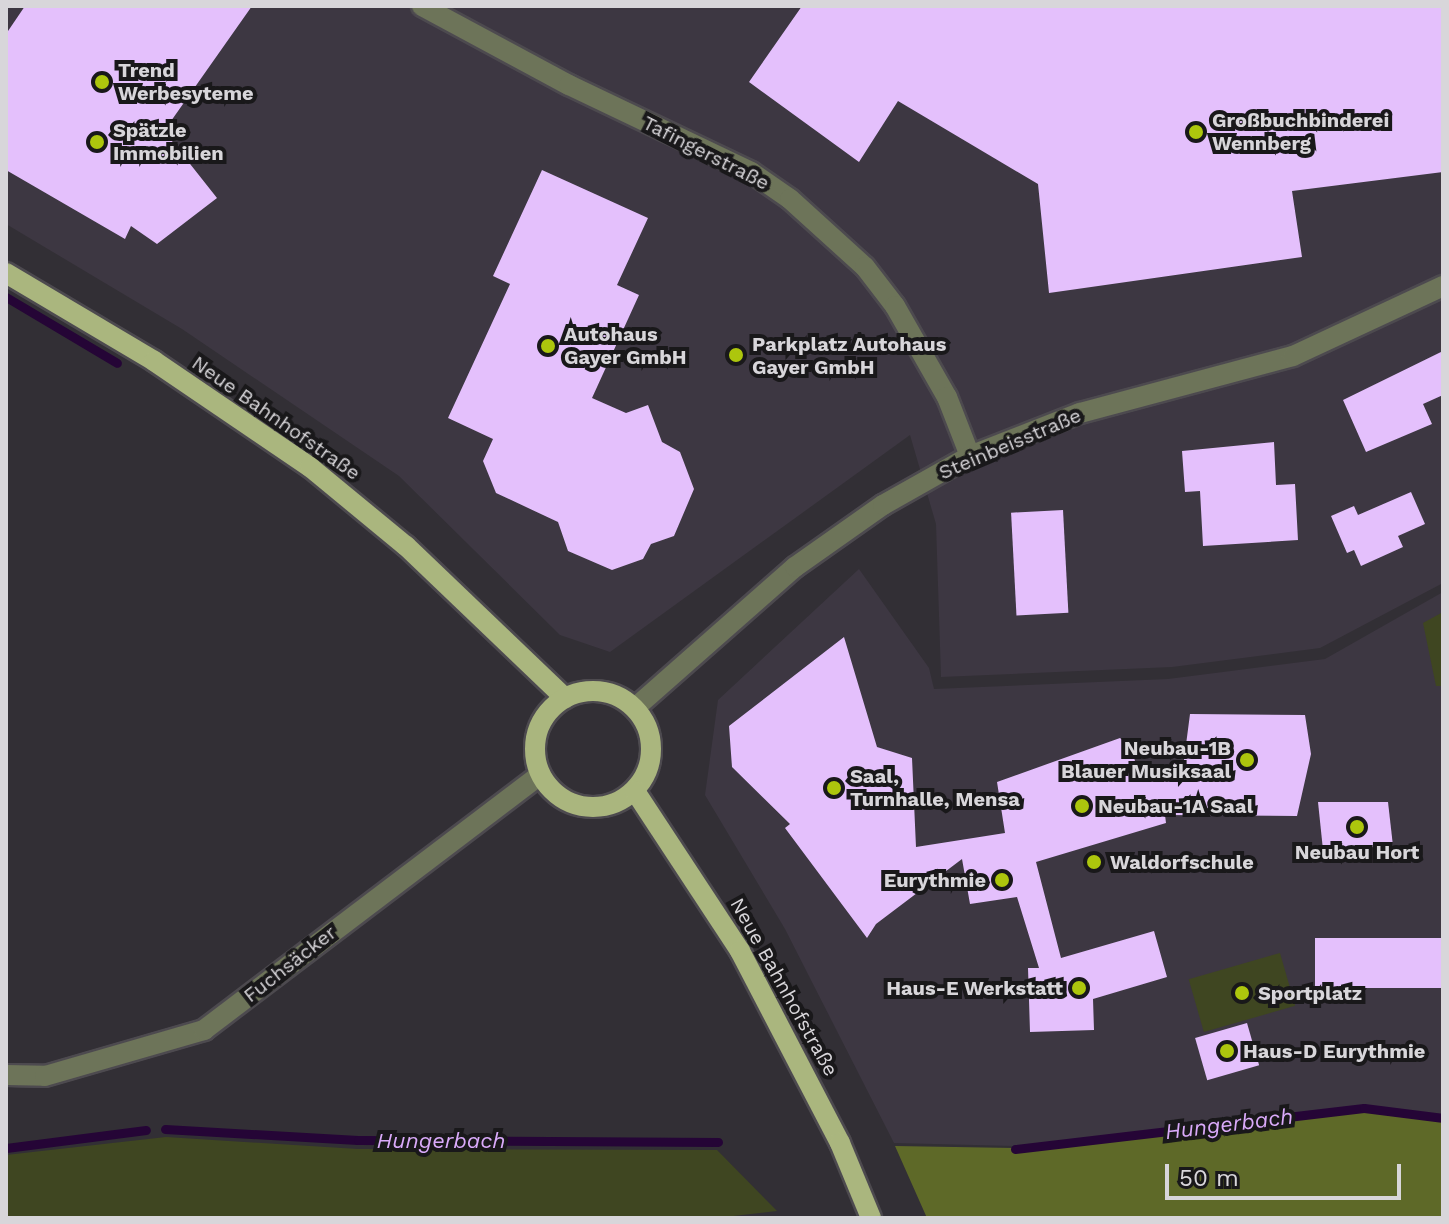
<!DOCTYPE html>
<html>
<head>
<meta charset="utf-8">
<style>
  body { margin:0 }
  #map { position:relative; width:1449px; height:1224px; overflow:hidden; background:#322f35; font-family:"Work Sans",sans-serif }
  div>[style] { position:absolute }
  .built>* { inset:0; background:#3d3742 }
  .green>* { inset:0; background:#3f4621; transform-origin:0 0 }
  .forest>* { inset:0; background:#5e6928 }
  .stream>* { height:9px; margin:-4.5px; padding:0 4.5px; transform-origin:4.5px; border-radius:4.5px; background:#250536 }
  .building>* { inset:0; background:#e4c0fc; transform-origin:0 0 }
  .roads { filter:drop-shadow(2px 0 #4d4a4f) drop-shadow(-2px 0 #4d4a4f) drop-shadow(0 2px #4d4a4f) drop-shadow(0 -2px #4d4a4f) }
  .minor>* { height:20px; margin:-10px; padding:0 10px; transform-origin:10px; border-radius:10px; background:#6d7459 }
  .major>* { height:20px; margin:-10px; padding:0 10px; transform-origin:10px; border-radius:10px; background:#aab67e }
  .major>.ring { margin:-10px; padding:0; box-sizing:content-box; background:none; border:20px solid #aab67e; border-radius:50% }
  .dots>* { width:22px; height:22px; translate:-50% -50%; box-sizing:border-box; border:4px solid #19181a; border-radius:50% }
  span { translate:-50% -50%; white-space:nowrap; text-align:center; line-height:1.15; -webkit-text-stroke:8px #19181a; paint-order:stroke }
  .poi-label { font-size:20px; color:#d8d6da; font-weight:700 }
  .left { translate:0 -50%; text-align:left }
  .right { translate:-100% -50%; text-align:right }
  .street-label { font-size:20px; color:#d8d6da }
  .water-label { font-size:22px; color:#daaafa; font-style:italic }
  .frame { position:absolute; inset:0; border:8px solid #d8d6da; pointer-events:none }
  .scale { position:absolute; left:1165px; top:1164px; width:236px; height:36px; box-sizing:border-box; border:4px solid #d8d6da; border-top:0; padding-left:10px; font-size:24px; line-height:28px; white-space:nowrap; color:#d8d6da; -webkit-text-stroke:6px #19181a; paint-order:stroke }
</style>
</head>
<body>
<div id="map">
  <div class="built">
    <i style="clip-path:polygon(6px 6px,1443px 6px,1443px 583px,1320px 648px,1172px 667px,941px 677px,936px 524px,910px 435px,610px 652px,560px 635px,399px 476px,182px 329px,6px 224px)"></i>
    <i style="clip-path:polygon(859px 569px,929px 668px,934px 689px,1168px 679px,1325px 659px,1443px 592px,1443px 1116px,1365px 1105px,1015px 1146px,894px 1143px,785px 929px,705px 795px,718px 700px)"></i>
  </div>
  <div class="green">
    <i style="clip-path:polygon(1443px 612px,1443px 686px,1436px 686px,1423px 623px)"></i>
    <i style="left:1280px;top:953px;width:55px;height:95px;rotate:74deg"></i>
    <i style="clip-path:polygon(166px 1137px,358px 1149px,717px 1150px,777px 1211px,716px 1218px,6px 1218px,6px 1155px)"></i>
  </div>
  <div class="forest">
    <i style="clip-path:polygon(1364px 1107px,1443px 1117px,1443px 1218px,927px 1218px,895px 1146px,1014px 1148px)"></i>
  </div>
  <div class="stream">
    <i style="left:6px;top:297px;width:129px;rotate:30.7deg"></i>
    <i style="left:165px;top:1129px;width:193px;rotate:3.3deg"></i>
    <i style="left:358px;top:1140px;width:360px;rotate:0.3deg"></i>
    <i style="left:6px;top:1148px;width:141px;rotate:-7.3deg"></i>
    <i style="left:1015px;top:1149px;width:351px;rotate:-6.7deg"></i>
    <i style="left:1364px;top:1108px;width:80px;rotate:7.2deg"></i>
  </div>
  <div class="building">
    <i style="clip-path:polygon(25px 6px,252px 6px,164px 131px,217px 198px,157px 244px,131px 226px,125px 239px,6px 170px,6px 34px)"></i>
    <i style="clip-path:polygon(802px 6px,1443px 6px,1443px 172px,1292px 191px,1302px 257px,1049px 293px,1038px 184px,898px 101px,859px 162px,749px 82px)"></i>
    <i style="clip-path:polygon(542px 170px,648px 218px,617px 285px,639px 295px,592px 398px,626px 413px,648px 405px,662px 442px,680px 452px,694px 489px,674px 536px,651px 544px,643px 559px,612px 570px,568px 551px,558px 522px,496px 493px,483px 461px,493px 439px,448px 418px,510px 284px,493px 276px)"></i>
    <i style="clip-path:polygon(1443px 351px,1443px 395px,1423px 404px,1432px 424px,1366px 452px,1343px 400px)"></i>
    <i style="clip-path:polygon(1274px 442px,1276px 485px,1295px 484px,1298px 540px,1203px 546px,1200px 491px,1185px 492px,1182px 451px)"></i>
    <i style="clip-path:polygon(1411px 492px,1425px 524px,1398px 536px,1403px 547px,1361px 566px,1354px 550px,1347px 553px,1331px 516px,1354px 506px,1358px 515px)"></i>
    <i style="left:1063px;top:510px;width:103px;height:52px;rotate:87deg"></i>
    <i style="clip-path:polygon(844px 637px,877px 747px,912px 758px,916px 847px,1005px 833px,997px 782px,1120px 738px,1131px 747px,1139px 775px,1184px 760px,1190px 714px,1305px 715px,1311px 754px,1297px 816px,1165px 815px,1166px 823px,1036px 862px,1061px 958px,1154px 931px,1167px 977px,1093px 999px,1094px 1030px,1030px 1032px,1028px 968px,1039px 968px,1017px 897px,970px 904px,962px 859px,876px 924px,867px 938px,785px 828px,790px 824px,732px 767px,729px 726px)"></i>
    <i style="clip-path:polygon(1318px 802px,1388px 802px,1393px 846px,1323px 850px)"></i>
    <i style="left:1443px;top:938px;width:50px;height:128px;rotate:90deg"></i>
    <i style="left:1247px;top:1023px;width:44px;height:54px;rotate:74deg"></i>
  </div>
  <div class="roads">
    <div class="minor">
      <i style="left:422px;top:6px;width:167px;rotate:28.3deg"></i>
      <i style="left:569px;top:85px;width:202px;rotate:25.5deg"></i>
      <i style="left:751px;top:172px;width:47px;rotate:34.7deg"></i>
      <i style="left:790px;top:199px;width:101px;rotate:42.2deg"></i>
      <i style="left:865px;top:267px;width:49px;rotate:52.4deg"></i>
      <i style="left:895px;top:306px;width:105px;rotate:60.3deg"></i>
      <i style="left:947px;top:397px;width:63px;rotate:68.7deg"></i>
      <i style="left:635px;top:708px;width:213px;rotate:-41.4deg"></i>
      <i style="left:795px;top:567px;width:108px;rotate:-35.2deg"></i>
      <i style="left:883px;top:505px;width:100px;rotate:-29.4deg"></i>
      <i style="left:970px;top:456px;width:118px;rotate:-21.4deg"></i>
      <i style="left:1080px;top:413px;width:220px;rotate:-15deg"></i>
      <i style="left:1293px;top:356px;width:166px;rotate:-25deg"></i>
      <i style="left:6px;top:1075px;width:39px;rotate:1deg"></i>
      <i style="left:45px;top:1076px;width:166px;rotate:-16.1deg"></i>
      <i style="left:204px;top:1030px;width:422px;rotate:-37.2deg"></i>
    </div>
    <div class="major">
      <i style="left:6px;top:273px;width:172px;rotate:30.7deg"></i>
      <i style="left:154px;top:361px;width:189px;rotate:34.2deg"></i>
      <i style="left:310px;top:467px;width:124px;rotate:39.5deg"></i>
      <i style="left:406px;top:546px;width:220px;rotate:43.7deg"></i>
      <i class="ring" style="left:535px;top:691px;width:96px;height:96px"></i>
      <i style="left:635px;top:791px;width:191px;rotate:56.7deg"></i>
      <i style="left:740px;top:951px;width:216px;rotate:62.5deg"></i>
      <i style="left:840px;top:1143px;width:81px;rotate:67.5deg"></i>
    </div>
  </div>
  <div class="dots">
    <i style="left:102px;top:82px;background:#adc60d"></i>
    <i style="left:1196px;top:132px;background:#adc60d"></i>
    <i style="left:97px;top:142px;background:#adc60d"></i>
    <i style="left:548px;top:346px;background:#adc60d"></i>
    <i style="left:736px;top:355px;background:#adc60d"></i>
    <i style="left:1247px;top:760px;background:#adc60d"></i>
    <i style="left:834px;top:788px;background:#adc60d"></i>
    <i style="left:1082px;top:806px;background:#adc60d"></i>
    <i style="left:1357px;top:827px;background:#adc60d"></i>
    <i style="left:1094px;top:862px;background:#adc60d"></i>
    <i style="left:1002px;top:880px;background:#adc60d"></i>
    <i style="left:1079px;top:988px;background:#adc60d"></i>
    <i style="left:1242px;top:993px;background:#adc60d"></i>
    <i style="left:1227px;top:1051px;background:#adc60d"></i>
  </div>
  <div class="poi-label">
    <span class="left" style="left:118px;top:82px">Trend<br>Werbesyteme</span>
    <span class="left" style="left:1212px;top:132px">Großbuchbinderei<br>Wennberg</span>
    <span class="left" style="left:113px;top:142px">Spätzle<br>Immobilien</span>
    <span class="left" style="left:564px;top:346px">Autohaus<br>Gayer GmbH</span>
    <span class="left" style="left:752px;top:356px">Parkplatz Autohaus<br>Gayer GmbH</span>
    <span class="right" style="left:1231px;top:760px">Neubau-1B<br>Blauer Musiksaal</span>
    <span class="left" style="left:850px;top:788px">Saal,<br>Turnhalle, Mensa</span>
    <span class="left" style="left:1098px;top:806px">Neubau-1A Saal</span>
    <span style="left:1357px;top:852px">Neubau Hort</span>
    <span class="left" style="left:1110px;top:862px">Waldorfschule</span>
    <span class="right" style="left:986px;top:880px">Eurythmie</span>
    <span class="right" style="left:1063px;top:988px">Haus-E Werkstatt</span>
    <span class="left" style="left:1258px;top:993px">Sportplatz</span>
    <span class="left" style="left:1243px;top:1051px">Haus-D Eurythmie</span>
  </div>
  <div class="street-label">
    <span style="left:706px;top:153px;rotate:27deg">Tafingerstraße</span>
    <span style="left:276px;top:418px;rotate:35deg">Neue Bahnhofstraße</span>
    <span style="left:1010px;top:444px;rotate:-23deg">Steinbeisstraße</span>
    <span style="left:290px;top:964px;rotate:-38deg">Fuchsäcker</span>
    <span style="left:784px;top:987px;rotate:61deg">Neue Bahnhofstraße</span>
  </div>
  <div class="water-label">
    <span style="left:1229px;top:1124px;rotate:-7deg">Hungerbach</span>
    <span style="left:441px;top:1141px">Hungerbach</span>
  </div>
  <div class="frame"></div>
  <div class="scale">50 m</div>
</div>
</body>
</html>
